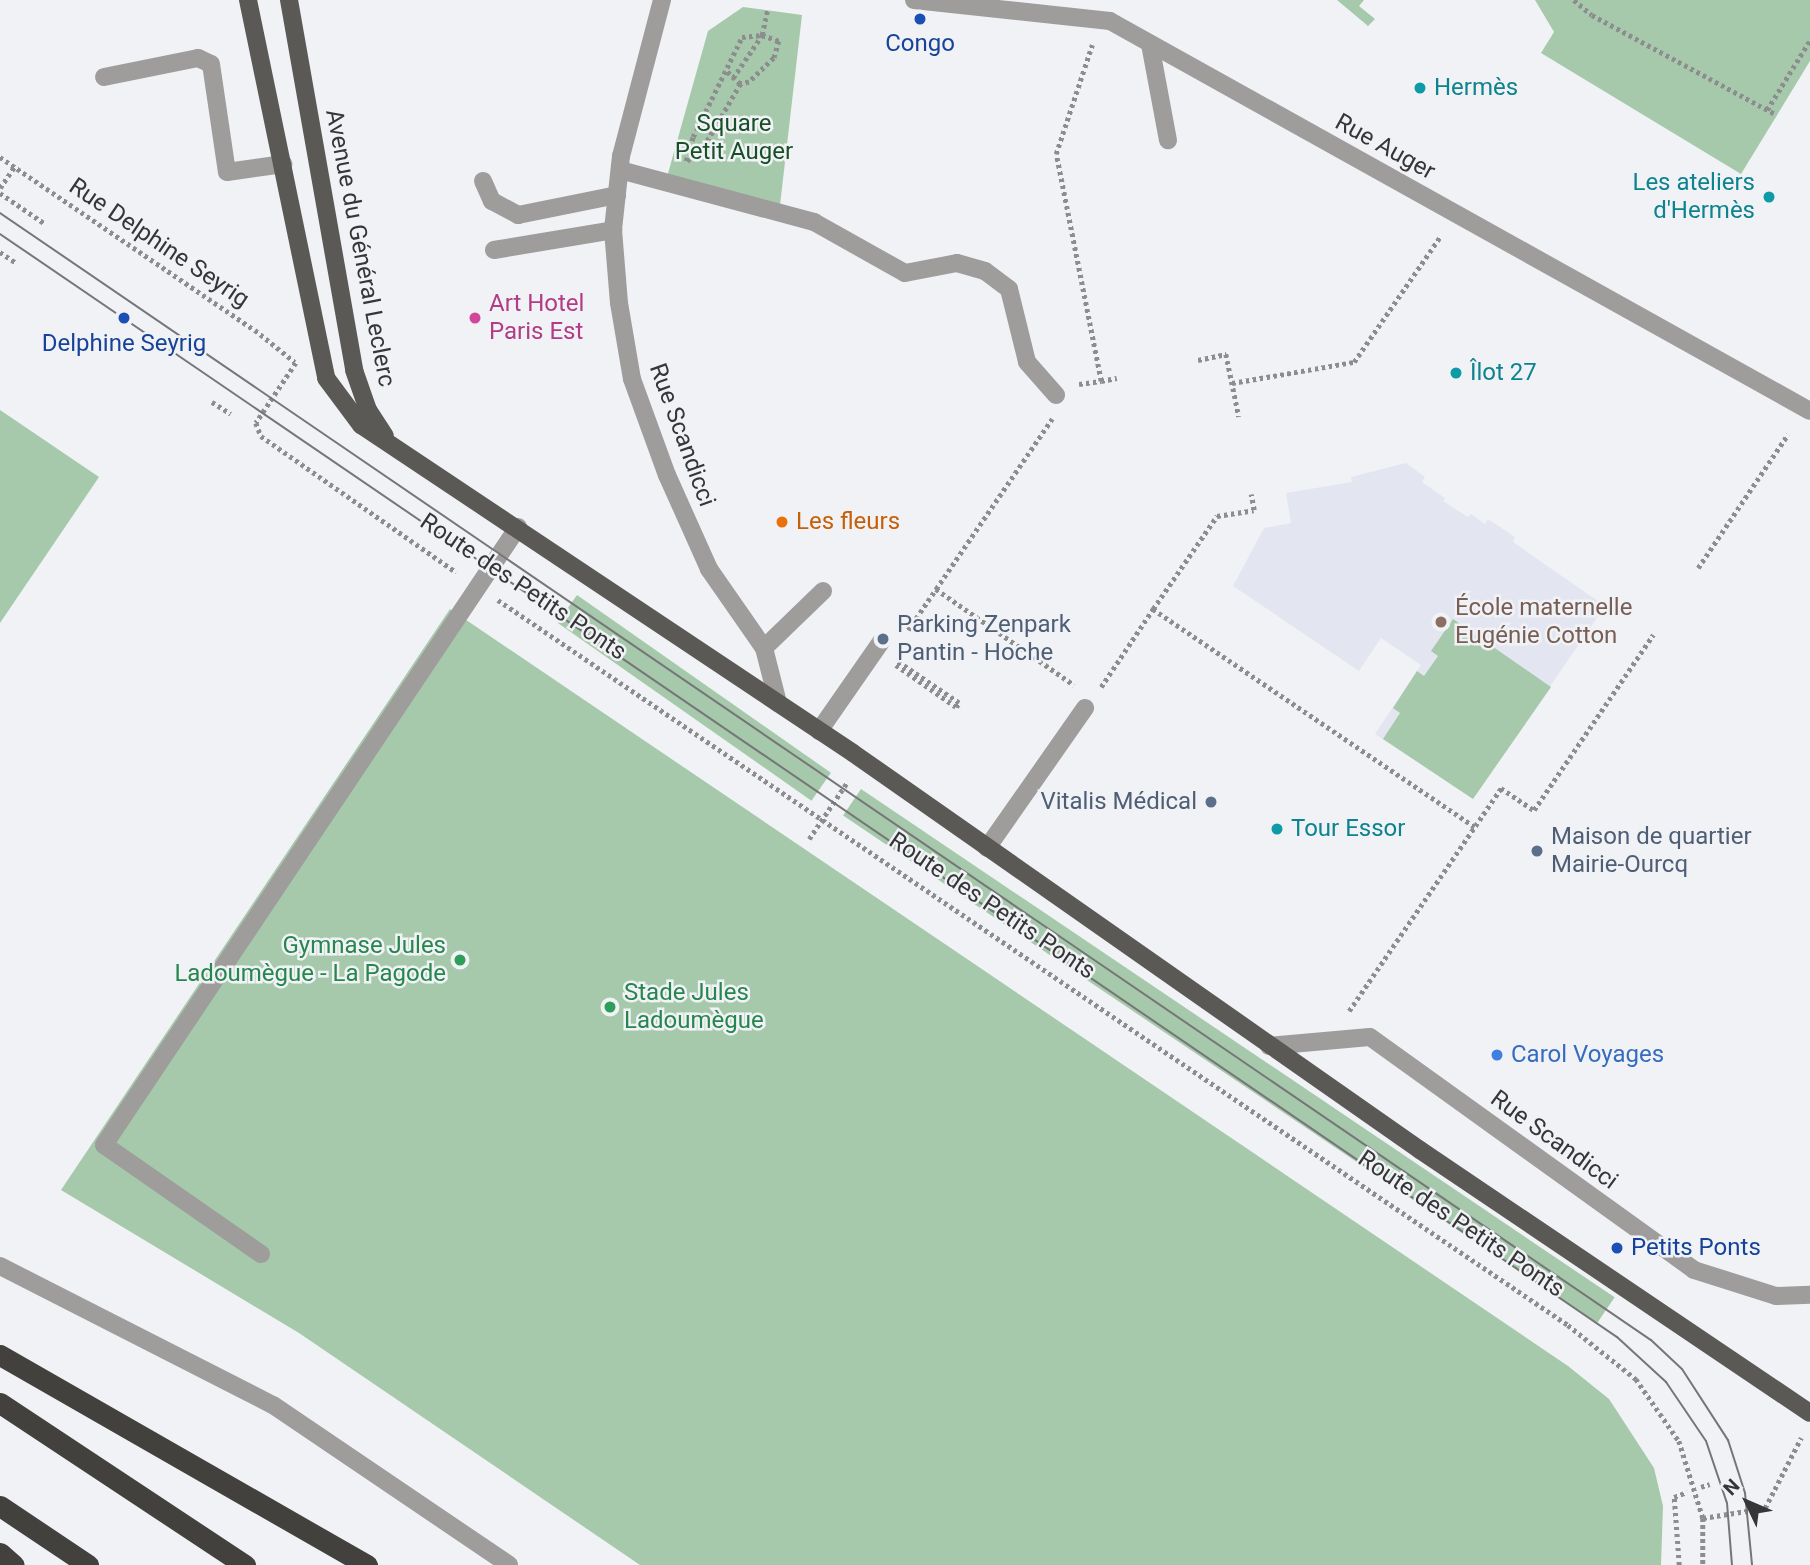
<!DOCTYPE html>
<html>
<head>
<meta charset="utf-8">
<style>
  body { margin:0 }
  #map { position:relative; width:1810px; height:1565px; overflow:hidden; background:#f1f2f6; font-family:Roboto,sans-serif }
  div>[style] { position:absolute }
  .built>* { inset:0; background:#e3e6f1 }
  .green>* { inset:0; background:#a5c9aa; transform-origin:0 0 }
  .path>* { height:4.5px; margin-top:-2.25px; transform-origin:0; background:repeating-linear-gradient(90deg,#8d8d90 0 3.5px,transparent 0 7px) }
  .lane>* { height:18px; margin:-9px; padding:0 9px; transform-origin:9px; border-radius:9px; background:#9e9d9c }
  .street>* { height:18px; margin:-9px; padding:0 9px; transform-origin:9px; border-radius:9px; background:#9e9d9c }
  .primary>* { height:18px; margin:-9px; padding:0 9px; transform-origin:9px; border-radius:9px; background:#5a5956 }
  .highway>* { height:21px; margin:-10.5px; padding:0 10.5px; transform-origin:10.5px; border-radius:10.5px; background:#42413e }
  .tram>* { height:2px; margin:-1px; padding:0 1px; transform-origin:1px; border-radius:1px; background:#767679 }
  .dots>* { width:19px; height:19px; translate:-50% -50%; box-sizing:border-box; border:4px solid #f1f2f6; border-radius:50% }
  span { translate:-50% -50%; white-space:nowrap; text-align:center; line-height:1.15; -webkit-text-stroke:5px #f1f2f6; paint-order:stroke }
  .transit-label { font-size:24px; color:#164399 }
  .left { translate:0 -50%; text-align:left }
  .culture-label { font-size:24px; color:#0d838f }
  .right { translate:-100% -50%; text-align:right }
  .park-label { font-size:24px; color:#175026 }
  .street-label { font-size:24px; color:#363638 }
  .hotel-label { font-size:24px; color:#b23c85 }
  .food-label { font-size:24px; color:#c56008 }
  .education-label { font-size:24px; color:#785e54 }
  .service-label { font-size:24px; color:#4e5e75 }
  .leisure-label { font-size:24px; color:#27864d }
  .shop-label { font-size:24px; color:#366cbe }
  .north { position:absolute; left:1712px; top:1467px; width:70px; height:70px; -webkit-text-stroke:5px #f1f2f6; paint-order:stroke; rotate:314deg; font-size:19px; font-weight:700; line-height:28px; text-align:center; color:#363638 }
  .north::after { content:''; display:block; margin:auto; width:24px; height:32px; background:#363638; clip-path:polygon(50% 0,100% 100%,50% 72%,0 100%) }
</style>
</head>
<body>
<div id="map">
  <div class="built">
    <i style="clip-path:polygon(1406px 463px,1425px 477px,1422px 482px,1445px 498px,1443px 501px,1468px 517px,1471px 514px,1485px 524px,1488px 519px,1515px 537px,1513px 542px,1605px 606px,1473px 799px,1375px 734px,1421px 665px,1381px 638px,1359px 671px,1233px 586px,1264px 528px,1291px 523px,1286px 493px,1352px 482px,1351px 477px)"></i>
  </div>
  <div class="green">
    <i style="clip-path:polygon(1337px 0,1364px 0,1359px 6px,1375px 19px,1368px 26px)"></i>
    <i style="clip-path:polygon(1535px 0,1810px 0,1810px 61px,1741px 174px,1541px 53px,1554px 32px)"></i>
    <i style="clip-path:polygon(743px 7px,802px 15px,780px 205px,667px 177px,708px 31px)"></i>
    <i style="clip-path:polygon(0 410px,99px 477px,0 623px)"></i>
    <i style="left:577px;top:595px;width:310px;height:34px;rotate:35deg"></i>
    <i style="clip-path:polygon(450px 609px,1568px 1366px,1609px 1399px,1654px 1468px,1663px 1506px,1661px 1565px,640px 1565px,299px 1333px,61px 1190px)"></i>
    <i style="clip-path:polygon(1453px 619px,1551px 687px,1473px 799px,1383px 739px,1400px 713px,1393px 708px,1417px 671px,1424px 676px,1438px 656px,1431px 651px)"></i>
    <i style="left:861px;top:789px;width:909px;height:32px;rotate:34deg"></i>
  </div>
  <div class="path">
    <i style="left:1574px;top:0;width:23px;rotate:40deg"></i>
    <i style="left:1592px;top:15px;width:210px;rotate:28.4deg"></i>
    <i style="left:733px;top:78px;width:52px;rotate:-56deg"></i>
    <i style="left:762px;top:35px;width:25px;rotate:-78deg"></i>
    <i style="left:1767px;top:110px;width:82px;rotate:-58.4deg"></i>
    <i style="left:0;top:157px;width:308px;rotate:34.2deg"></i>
    <i style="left:255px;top:330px;width:51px;rotate:38.7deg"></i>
    <i style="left:686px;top:161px;width:25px;rotate:-74deg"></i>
    <i style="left:693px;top:137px;width:111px;rotate:-63.9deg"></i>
    <i style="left:742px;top:37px;width:20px;rotate:-6deg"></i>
    <i style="left:762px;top:35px;width:18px;rotate:19deg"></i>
    <i style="left:779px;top:41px;width:18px;rotate:106deg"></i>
    <i style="left:774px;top:58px;width:35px;rotate:136deg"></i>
    <i style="left:749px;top:82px;width:9px;rotate:167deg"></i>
    <i style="left:687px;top:161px;width:28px;rotate:-45deg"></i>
    <i style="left:707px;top:141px;width:66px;rotate:-59.9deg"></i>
    <i style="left:740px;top:84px;width:19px;rotate:-137deg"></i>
    <i style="left:0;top:188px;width:27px;rotate:-56deg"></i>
    <i style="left:0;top:193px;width:53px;rotate:34.3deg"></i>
    <i style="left:0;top:252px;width:18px;rotate:34deg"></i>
    <i style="left:1198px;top:360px;width:29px;rotate:-12deg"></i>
    <i style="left:1226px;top:354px;width:64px;rotate:78.3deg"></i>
    <i style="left:296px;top:363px;width:72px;rotate:123.7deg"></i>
    <i style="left:256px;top:423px;width:14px;rotate:69deg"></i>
    <i style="left:261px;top:436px;width:238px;rotate:34.9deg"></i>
    <i style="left:1101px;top:381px;width:16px;rotate:-11deg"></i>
    <i style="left:1232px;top:383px;width:124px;rotate:-9.8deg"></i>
    <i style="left:1354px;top:362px;width:152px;rotate:-55.5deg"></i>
    <i style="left:1079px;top:384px;width:22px;rotate:-8deg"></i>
    <i style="left:1101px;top:381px;width:231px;rotate:-101.2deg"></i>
    <i style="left:1056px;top:154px;width:115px;rotate:-71.7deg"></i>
    <i style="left:212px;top:402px;width:22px;rotate:32deg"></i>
    <i style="left:1698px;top:568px;width:161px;rotate:-56.1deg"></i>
    <i style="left:936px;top:589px;width:206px;rotate:-55.7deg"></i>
    <i style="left:498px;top:600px;width:1292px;rotate:34.12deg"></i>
    <i style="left:1568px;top:1325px;width:87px;rotate:38.5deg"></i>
    <i style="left:1636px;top:1379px;width:75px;rotate:55.3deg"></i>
    <i style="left:1679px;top:1441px;width:81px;rotate:72.7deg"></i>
    <i style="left:1703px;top:1518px;width:47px;rotate:90deg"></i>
    <i style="left:1153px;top:609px;width:113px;rotate:-55.5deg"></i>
    <i style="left:1217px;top:516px;width:37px;rotate:-9deg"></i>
    <i style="left:1254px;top:510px;width:16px;rotate:-101deg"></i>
    <i style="left:908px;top:630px;width:50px;rotate:-55.7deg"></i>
    <i style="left:936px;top:589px;width:168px;rotate:34.8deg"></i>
    <i style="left:896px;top:665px;width:73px;rotate:35deg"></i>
    <i style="left:956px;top:707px;width:5px;rotate:-53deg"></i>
    <i style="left:959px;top:703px;width:75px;rotate:-145.9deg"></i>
    <i style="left:1101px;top:687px;width:94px;rotate:-56.3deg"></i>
    <i style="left:1153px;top:609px;width:389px;rotate:34.1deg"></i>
    <i style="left:809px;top:839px;width:70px;rotate:-56.1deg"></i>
    <i style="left:1349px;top:1011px;width:270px;rotate:-55.7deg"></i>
    <i style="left:1501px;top:788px;width:40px;rotate:34deg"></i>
    <i style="left:1534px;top:810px;width:212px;rotate:-55.8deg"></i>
    <i style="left:1701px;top:1487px;width:9px;rotate:-18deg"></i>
    <i style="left:1703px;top:1518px;width:63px;rotate:-9.2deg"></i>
    <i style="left:1765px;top:1508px;width:79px;rotate:-62.8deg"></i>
    <i style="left:1679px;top:1565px;width:68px;rotate:-94.2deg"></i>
    <i style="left:1674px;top:1497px;width:14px;rotate:-21deg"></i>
  </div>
  <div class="lane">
    <i style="left:1150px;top:44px;width:98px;rotate:79.4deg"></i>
    <i style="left:104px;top:77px;width:96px;rotate:-11.4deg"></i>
    <i style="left:198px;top:58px;width:14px;rotate:25deg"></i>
    <i style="left:211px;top:64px;width:109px;rotate:81.6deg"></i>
    <i style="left:227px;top:172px;width:57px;rotate:-8.1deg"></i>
    <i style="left:620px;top:170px;width:201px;rotate:15deg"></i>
    <i style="left:814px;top:222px;width:104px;rotate:29.3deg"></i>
    <i style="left:905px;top:273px;width:53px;rotate:-10.9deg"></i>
    <i style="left:957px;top:263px;width:29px;rotate:16deg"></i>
    <i style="left:985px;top:271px;width:30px;rotate:37deg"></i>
    <i style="left:1009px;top:289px;width:75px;rotate:76.1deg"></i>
    <i style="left:1027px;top:362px;width:44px;rotate:48.7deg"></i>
    <i style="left:483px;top:181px;width:22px;rotate:66deg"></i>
    <i style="left:492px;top:201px;width:30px;rotate:28deg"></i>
    <i style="left:518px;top:215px;width:101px;rotate:-11.4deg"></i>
    <i style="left:494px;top:250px;width:121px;rotate:-9.5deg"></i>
    <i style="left:764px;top:648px;width:82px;rotate:-44deg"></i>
    <i style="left:819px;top:731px;width:112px;rotate:-55.2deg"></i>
    <i style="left:987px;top:848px;width:171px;rotate:-55deg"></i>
    <i style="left:261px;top:1254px;width:191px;rotate:-145.2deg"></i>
    <i style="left:104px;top:1145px;width:744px;rotate:-56.18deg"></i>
    <i style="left:0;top:1266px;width:306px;rotate:27deg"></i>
    <i style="left:273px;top:1405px;width:285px;rotate:34.1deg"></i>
  </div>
  <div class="street">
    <i style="left:662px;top:0;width:161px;rotate:104.7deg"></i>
    <i style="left:621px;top:156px;width:74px;rotate:96.2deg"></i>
    <i style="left:613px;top:230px;width:73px;rotate:85.3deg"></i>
    <i style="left:619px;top:303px;width:77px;rotate:80.3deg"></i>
    <i style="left:632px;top:379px;width:102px;rotate:70deg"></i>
    <i style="left:667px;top:475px;width:103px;rotate:65.9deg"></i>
    <i style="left:709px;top:569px;width:96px;rotate:55.2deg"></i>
    <i style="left:764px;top:648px;width:57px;rotate:75.7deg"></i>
    <i style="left:914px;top:0;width:197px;rotate:6.1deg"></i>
    <i style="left:1110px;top:21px;width:801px;rotate:29.12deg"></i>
    <i style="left:1269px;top:1046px;width:101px;rotate:-5.1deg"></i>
    <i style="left:1370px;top:1037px;width:399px;rotate:35.7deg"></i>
    <i style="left:1694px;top:1270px;width:86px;rotate:17.6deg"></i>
    <i style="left:1776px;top:1296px;width:34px;rotate:-2deg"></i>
  </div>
  <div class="primary">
    <i style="left:248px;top:0;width:386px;rotate:78.3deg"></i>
    <i style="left:326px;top:378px;width:59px;rotate:53.3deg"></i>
    <i style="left:361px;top:425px;width:591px;rotate:33.69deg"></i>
    <i style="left:853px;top:753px;width:692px;rotate:35deg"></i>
    <i style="left:1420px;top:1150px;width:470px;rotate:34deg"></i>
    <i style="left:289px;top:0;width:376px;rotate:80deg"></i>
    <i style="left:354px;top:370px;width:42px;rotate:70.7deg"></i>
    <i style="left:368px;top:410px;width:31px;rotate:57deg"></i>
  </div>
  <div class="highway">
    <i style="left:0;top:1355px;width:423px;rotate:29.8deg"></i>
    <i style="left:0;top:1403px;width:294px;rotate:33.5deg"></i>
    <i style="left:0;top:1506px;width:106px;rotate:33.8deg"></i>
    <i style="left:0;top:1553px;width:18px;rotate:41deg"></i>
  </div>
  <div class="tram">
    <i style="left:0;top:213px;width:1999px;rotate:34.32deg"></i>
    <i style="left:1651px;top:1340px;width:42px;rotate:43.1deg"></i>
    <i style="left:1682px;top:1369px;width:85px;rotate:57.1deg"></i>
    <i style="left:1728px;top:1440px;width:56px;rotate:72.2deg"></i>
    <i style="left:1745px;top:1493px;width:72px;rotate:84.4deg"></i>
    <i style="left:0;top:234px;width:1957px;rotate:34.3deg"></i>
    <i style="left:1617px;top:1337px;width:67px;rotate:42.6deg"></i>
    <i style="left:1666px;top:1382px;width:71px;rotate:55.9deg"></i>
    <i style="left:1706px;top:1441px;width:65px;rotate:71.3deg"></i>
    <i style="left:1727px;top:1503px;width:62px;rotate:85.4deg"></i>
  </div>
  <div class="dots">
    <i style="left:920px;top:19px;background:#1a4fb4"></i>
    <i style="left:1420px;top:88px;background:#0f9aa8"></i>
    <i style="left:1769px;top:197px;background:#0f9aa8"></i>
    <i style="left:124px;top:318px;background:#1a4fb4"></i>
    <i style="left:475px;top:318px;background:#d1479c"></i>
    <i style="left:1456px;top:373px;background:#0f9aa8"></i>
    <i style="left:782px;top:522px;background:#e8710a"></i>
    <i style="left:1441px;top:622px;background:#8d6e63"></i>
    <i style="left:883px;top:639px;background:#5c6f8a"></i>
    <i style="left:1211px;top:802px;background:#5c6f8a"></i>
    <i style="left:1277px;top:829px;background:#0f9aa8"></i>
    <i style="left:1537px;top:851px;background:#5c6f8a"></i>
    <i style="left:460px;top:960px;background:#2e9e5b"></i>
    <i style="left:610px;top:1007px;background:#2e9e5b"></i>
    <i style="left:1497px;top:1055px;background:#3f7fe0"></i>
    <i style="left:1617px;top:1248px;background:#1a4fb4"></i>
  </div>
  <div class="transit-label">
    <span style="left:920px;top:44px">Congo</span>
    <span style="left:124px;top:344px">Delphine Seyrig</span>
    <span class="left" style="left:1631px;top:1248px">Petits Ponts</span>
  </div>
  <div class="culture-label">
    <span class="left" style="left:1434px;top:88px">Hermès</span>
    <span class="right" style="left:1755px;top:197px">Les ateliers<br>d'Hermès</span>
    <span class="left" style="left:1470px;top:373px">Îlot 27</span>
    <span class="left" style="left:1291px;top:829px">Tour Essor</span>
  </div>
  <div class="park-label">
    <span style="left:734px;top:138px">Square<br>Petit Auger</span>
  </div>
  <div class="street-label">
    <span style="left:1385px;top:147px;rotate:29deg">Rue Auger</span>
    <span style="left:159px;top:243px;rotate:34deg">Rue Delphine Seyrig</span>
    <span style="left:360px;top:248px;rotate:79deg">Avenue du Général Leclerc</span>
    <span style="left:682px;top:435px;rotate:70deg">Rue Scandicci</span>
    <span style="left:523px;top:587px;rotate:34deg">Route des Petits Ponts</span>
    <span style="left:992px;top:906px;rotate:34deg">Route des Petits Ponts</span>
    <span style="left:1554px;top:1140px;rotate:36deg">Rue Scandicci</span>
    <span style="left:1461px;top:1224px;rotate:34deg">Route des Petits Ponts</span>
  </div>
  <div class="hotel-label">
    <span class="left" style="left:489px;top:318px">Art Hotel<br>Paris Est</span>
  </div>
  <div class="food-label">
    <span class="left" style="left:796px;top:522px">Les fleurs</span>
  </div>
  <div class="education-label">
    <span class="left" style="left:1455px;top:622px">École maternelle<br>Eugénie Cotton</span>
  </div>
  <div class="service-label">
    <span class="left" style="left:897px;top:639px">Parking Zenpark<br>Pantin - Hoche</span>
    <span class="right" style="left:1197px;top:802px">Vitalis Médical</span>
    <span class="left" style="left:1551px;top:851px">Maison de quartier<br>Mairie-Ourcq</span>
  </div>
  <div class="leisure-label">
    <span class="right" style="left:446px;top:960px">Gymnase Jules<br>Ladoumègue - La Pagode</span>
    <span class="left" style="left:624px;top:1007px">Stade Jules<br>Ladoumègue</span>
  </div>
  <div class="shop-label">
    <span class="left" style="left:1511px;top:1055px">Carol Voyages</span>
  </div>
  <div class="north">N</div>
</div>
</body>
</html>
